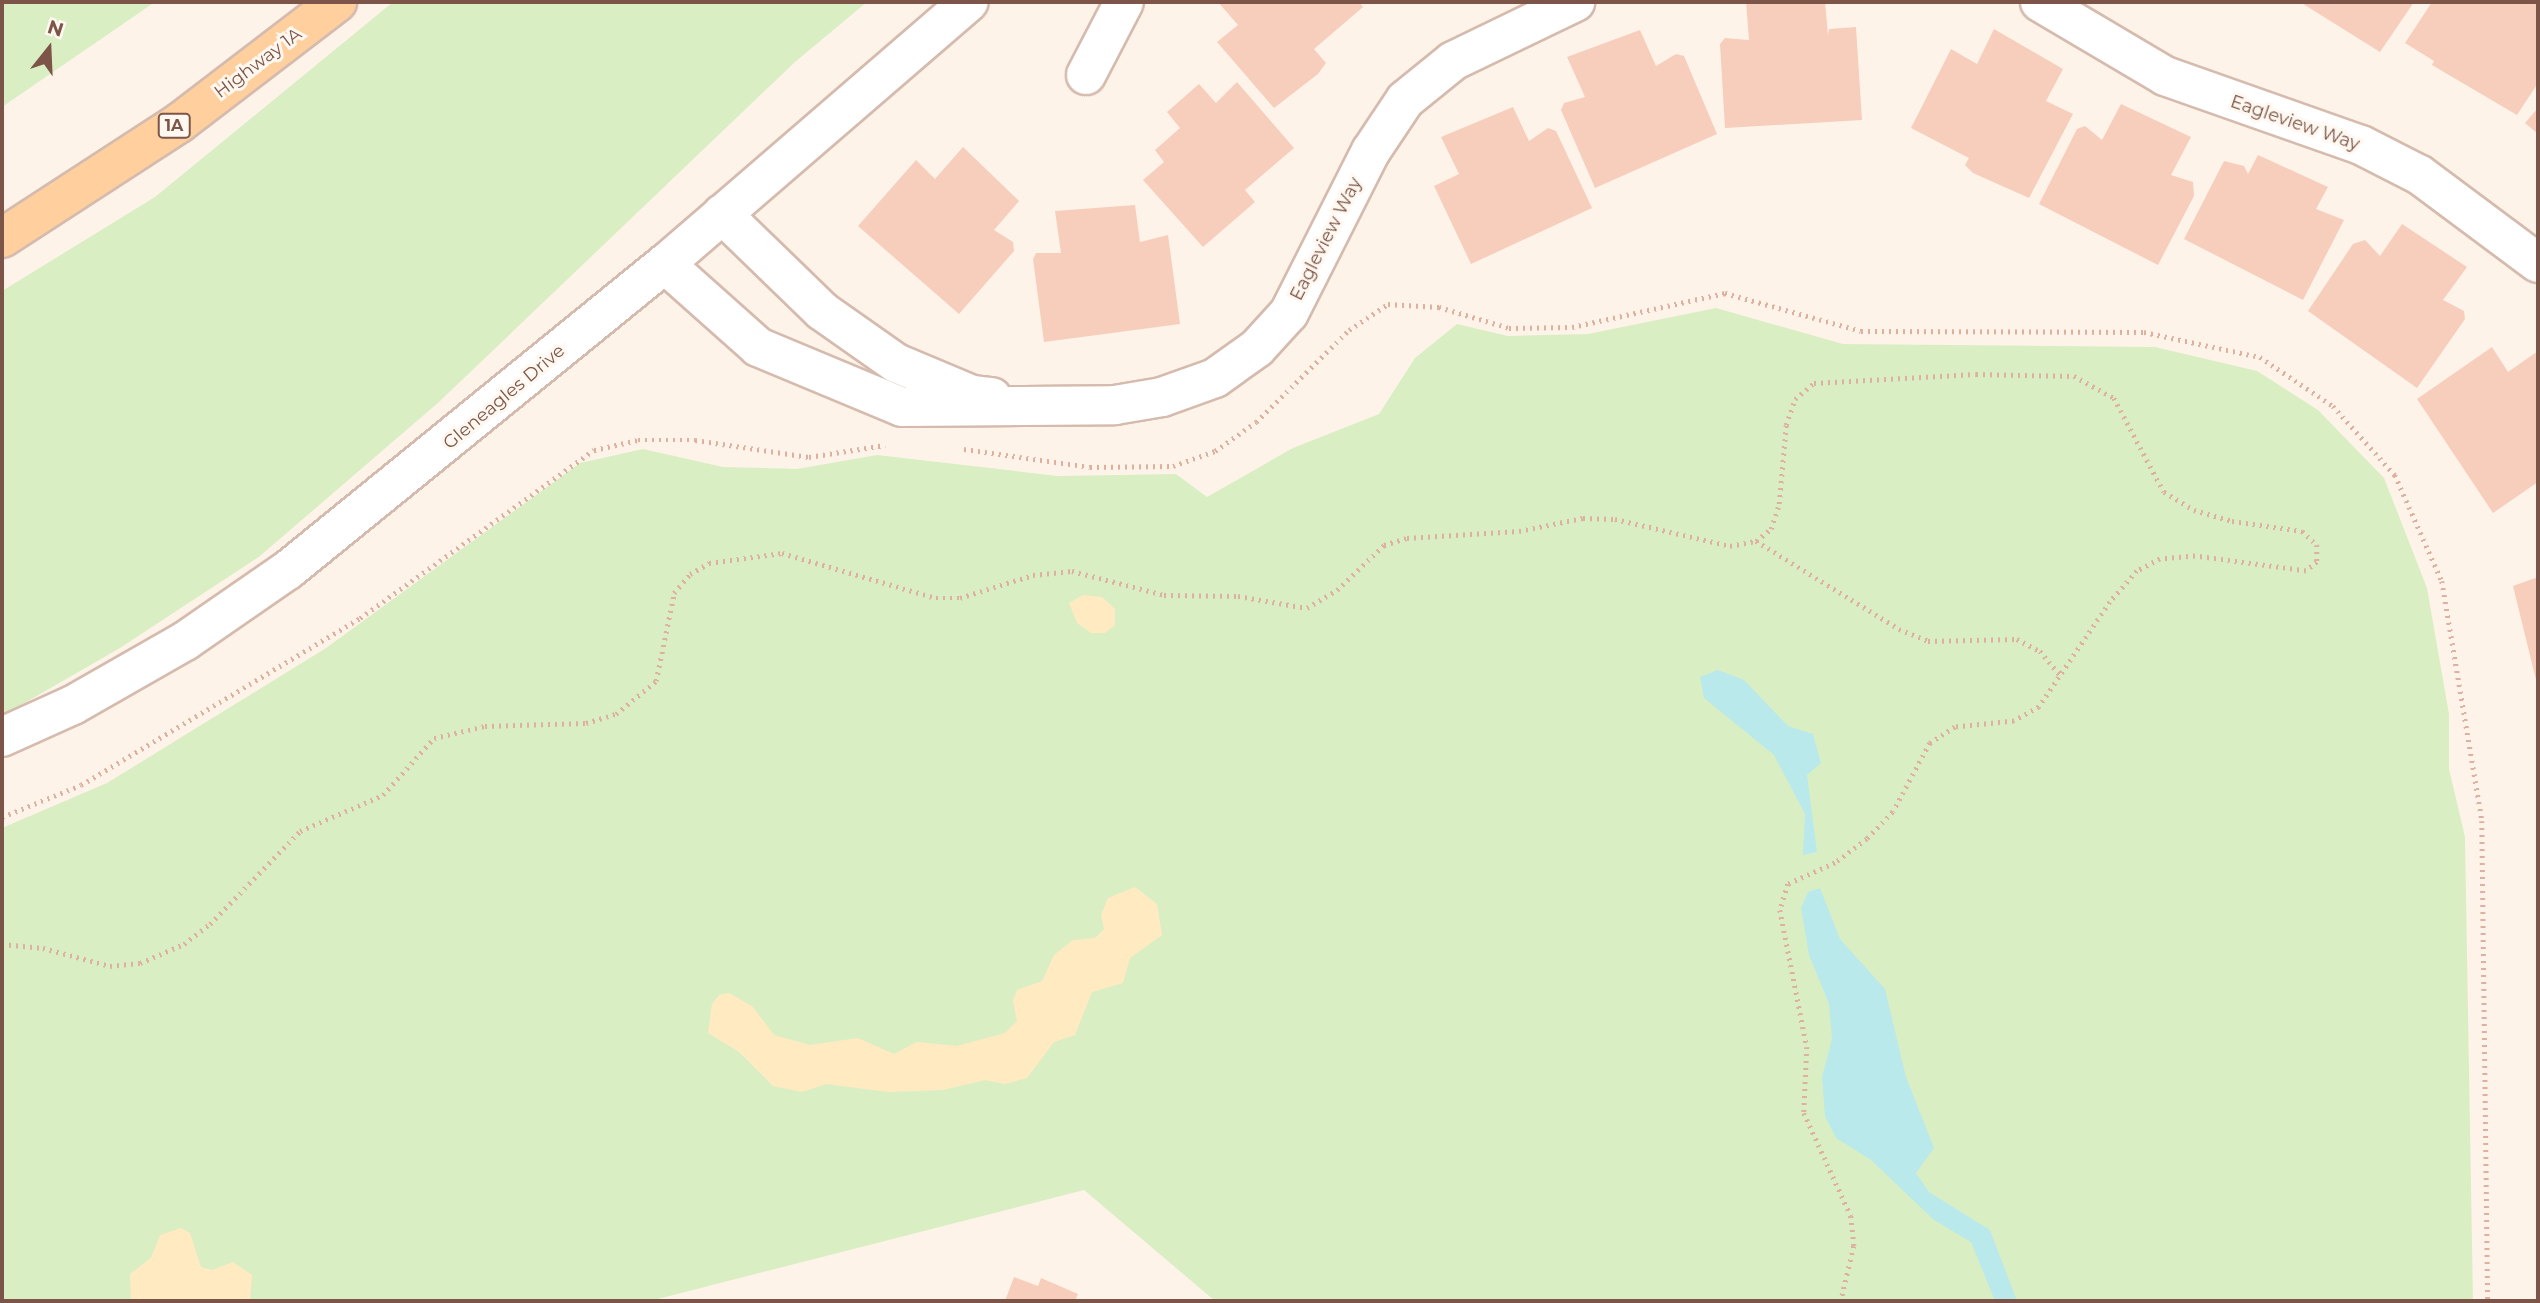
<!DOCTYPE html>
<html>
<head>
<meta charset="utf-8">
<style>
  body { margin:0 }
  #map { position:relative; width:2540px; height:1303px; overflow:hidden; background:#fef3e8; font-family:Montserrat,sans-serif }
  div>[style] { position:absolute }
  .green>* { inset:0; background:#daeec4 }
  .sand>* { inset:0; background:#ffeac1 }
  .water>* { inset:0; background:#b9e9eb }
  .building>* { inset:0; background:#f7cdbc }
  .path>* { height:4.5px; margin-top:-2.25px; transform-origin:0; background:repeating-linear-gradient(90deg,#ddb09f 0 2px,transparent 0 7px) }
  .roads { filter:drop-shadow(2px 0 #d5bbae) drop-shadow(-2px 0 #d5bbae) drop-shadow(0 2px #d5bbae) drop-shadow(0 -2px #d5bbae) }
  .minor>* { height:38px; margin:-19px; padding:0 19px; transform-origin:19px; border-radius:19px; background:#fff }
  .major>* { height:38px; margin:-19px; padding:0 19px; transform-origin:19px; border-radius:19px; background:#ffd09e }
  span { translate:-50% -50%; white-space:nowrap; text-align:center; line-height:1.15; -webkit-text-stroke:6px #fff8f0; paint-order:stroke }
  .shield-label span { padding:2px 5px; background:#fff8f0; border:2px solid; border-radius:5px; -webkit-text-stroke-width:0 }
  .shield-label { font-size:16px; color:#7c5548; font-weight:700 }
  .street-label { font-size:18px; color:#7c5548 }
  .frame { position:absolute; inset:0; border:4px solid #7c5548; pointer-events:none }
  .north { position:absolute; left:14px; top:14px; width:70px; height:70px; -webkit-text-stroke:5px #fff8f0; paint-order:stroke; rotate:18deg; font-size:19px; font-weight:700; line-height:28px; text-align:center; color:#7c5548 }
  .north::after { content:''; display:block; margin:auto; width:24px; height:32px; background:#7c5548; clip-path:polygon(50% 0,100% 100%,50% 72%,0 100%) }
</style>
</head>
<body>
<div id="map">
  <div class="green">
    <i style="clip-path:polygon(2px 2px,155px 2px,2px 107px)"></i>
    <i style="clip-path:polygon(393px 2px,867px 2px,795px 62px,439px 402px,260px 556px,120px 648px,2px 716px,2px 291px,155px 197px)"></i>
    <i style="clip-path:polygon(1716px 308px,1843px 344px,2155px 347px,2257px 371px,2318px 410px,2384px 478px,2427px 588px,2449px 714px,2449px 769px,2465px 837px,2473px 1301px,1215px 1301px,1084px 1190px,650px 1301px,2px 1301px,2px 828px,107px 783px,326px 648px,580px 463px,643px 449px,723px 467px,797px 469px,877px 455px,1058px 476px,1176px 474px,1207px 497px,1293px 448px,1379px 414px,1415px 358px,1457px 324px,1508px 336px,1588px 334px)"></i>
  </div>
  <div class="sand">
    <i style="clip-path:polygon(1083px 595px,1102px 597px,1115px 609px,1115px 625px,1105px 633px,1091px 633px,1077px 623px,1069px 603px)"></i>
    <i style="clip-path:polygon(1135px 887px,1157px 904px,1162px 935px,1130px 958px,1123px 983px,1092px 992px,1075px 1035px,1054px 1042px,1027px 1078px,1005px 1084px,985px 1080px,943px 1090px,888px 1092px,826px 1084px,802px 1092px,773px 1086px,739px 1052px,708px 1033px,712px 1004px,719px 995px,729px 993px,752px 1006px,774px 1035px,810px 1045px,858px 1038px,894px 1054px,917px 1042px,957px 1046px,1005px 1033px,1017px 1021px,1013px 1001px,1017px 990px,1042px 981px,1054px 955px,1073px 940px,1095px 938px,1104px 929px,1101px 915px,1108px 898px)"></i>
    <i style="clip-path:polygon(181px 1228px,190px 1233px,201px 1267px,212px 1270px,233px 1262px,252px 1275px,250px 1301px,131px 1301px,130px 1274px,151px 1258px,160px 1235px)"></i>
  </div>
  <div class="water">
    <i style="clip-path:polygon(1718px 670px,1744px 680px,1788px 726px,1813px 734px,1821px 763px,1807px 775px,1817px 852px,1803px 855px,1805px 814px,1774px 755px,1704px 698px,1700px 677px)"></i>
    <i style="clip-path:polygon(1820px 888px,1840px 939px,1885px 989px,1906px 1077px,1934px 1148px,1916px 1173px,1929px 1192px,1990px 1230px,2017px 1301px,1995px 1301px,1971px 1242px,1934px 1220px,1871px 1160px,1836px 1138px,1825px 1116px,1822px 1077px,1832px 1039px,1829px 1004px,1809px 955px,1801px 908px,1808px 892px)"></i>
  </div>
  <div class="building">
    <i style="clip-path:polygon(1218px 2px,1359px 2px,1363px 7px,1314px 49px,1326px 63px,1318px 74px,1274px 108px,1217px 42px,1238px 25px)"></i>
    <i style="clip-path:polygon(1746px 2px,1825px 2px,1828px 35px,1829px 29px,1856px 27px,1862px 120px,1725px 128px,1720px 44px,1725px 38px,1749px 40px)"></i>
    <i style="clip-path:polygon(2300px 2px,2414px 2px,2380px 52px)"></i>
    <i style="clip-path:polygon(2432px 2px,2538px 2px,2538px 83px,2517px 115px,2432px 65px,2434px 61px,2405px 43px)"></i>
    <i style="clip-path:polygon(1994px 29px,2063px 69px,2046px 101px,2073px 114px,2029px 198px,1973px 173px,1965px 165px,1969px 158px,1911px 128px,1951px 49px,1977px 64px)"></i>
    <i style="clip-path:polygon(1640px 30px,1656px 66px,1676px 54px,1684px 56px,1717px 134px,1595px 188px,1561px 110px,1564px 103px,1585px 97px,1567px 57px)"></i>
    <i style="clip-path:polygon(1237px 82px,1294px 148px,1245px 190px,1255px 202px,1203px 247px,1143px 180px,1164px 162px,1155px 150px,1180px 128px,1167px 112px,1199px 84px,1216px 103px)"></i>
    <i style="clip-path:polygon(2121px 104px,2191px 137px,2171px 175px,2193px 182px,2194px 196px,2158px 265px,2039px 204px,2077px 129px,2085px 126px,2102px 140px)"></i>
    <i style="clip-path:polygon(1513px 107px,1529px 141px,1548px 128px,1556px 131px,1592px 208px,1471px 264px,1434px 186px,1459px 174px,1441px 137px)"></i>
    <i style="clip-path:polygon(2538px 108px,2538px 134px,2525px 123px)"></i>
    <i style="clip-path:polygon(963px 147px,1019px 201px,994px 230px,1013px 242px,1014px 251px,959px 314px,858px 226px,916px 160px,935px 179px)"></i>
    <i style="clip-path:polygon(2258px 155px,2328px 187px,2316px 209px,2344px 220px,2303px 300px,2184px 239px,2224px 161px,2244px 166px,2248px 174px)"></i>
    <i style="clip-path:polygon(1135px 205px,1140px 242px,1168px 235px,1180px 324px,1044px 342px,1033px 259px,1036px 253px,1061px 253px,1055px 211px)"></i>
    <i style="clip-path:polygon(2402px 224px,2467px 267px,2443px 300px,2464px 311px,2465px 319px,2417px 388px,2308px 311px,2353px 244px,2365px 240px,2380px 256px)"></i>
    <i style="clip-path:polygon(2492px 347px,2508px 372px,2538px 351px,2538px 482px,2493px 513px,2417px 399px)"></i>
    <i style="clip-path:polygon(2538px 577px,2538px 684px,2537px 684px,2513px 586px)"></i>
    <i style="clip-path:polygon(1014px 1277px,1038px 1286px,1041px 1278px,1078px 1294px,1075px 1301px,1005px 1301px)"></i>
  </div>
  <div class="path">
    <i style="left:964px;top:449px;width:127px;rotate:8.1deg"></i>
    <i style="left:1090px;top:467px;width:83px;rotate:-0.7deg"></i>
    <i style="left:1173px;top:466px;width:45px;rotate:-19.7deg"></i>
    <i style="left:1215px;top:451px;width:50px;rotate:-35.3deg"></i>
    <i style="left:1256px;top:422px;width:131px;rotate:-44.7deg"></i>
    <i style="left:1349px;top:330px;width:47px;rotate:-33.7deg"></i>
    <i style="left:1388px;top:304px;width:51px;rotate:3.4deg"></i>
    <i style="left:1439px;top:307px;width:73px;rotate:16.7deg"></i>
    <i style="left:1509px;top:328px;width:63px;rotate:-0.9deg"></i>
    <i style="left:1572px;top:327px;width:157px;rotate:-12.5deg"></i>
    <i style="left:1725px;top:293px;width:141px;rotate:15.6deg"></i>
    <i style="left:1861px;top:331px;width:283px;rotate:0.2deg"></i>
    <i style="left:2144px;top:332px;width:119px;rotate:12.2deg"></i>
    <i style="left:2260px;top:357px;width:88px;rotate:33.9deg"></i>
    <i style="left:2333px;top:406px;width:93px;rotate:48.1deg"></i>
    <i style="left:2395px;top:475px;width:116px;rotate:66.1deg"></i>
    <i style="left:2442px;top:581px;width:243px;rotate:80.5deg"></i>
    <i style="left:2482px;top:821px;width:480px;rotate:89.3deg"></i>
    <i style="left:1756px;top:541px;width:168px;rotate:31.6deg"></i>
    <i style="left:1899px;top:629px;width:31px;rotate:22deg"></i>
    <i style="left:1928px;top:641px;width:89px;rotate:-1.3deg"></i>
    <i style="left:2017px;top:639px;width:26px;rotate:28deg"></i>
    <i style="left:2040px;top:651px;width:33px;rotate:50deg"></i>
    <i style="left:2px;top:817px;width:85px;rotate:-22.1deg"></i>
    <i style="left:81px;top:785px;width:325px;rotate:-30.9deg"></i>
    <i style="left:360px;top:618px;width:288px;rotate:-35.7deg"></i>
    <i style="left:594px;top:450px;width:45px;rotate:-12.8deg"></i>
    <i style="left:638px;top:440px;width:57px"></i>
    <i style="left:695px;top:440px;width:115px;rotate:8.5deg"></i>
    <i style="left:809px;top:457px;width:77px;rotate:-9deg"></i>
    <i style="left:2px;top:944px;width:41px;rotate:5.6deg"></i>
    <i style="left:43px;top:948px;width:69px;rotate:15deg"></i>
    <i style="left:110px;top:966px;width:30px;rotate:-6deg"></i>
    <i style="left:140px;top:963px;width:48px;rotate:-23.4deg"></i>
    <i style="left:184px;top:944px;width:33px;rotate:-38deg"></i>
    <i style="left:210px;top:924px;width:129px;rotate:-45.9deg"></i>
    <i style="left:300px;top:831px;width:90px;rotate:-23.4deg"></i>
    <i style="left:383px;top:795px;width:76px;rotate:-48.2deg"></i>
    <i style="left:434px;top:738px;width:52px;rotate:-13.2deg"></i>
    <i style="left:485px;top:726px;width:101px;rotate:-1.7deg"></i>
    <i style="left:586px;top:723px;width:31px;rotate:-17deg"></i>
    <i style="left:616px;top:714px;width:52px;rotate:-39.5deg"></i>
    <i style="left:656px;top:681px;width:90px;rotate:-78.4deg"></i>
    <i style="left:674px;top:593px;width:25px;rotate:-50deg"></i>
    <i style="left:690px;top:574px;width:22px;rotate:-30deg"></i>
    <i style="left:709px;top:563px;width:74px;rotate:-7.8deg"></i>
    <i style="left:782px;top:553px;width:160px;rotate:16.3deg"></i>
    <i style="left:936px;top:598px;width:24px"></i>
    <i style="left:960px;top:598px;width:77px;rotate:-17.5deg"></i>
    <i style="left:1033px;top:575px;width:39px;rotate:-6deg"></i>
    <i style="left:1072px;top:571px;width:95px;rotate:14.6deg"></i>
    <i style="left:1164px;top:595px;width:74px;rotate:0.8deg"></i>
    <i style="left:1238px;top:596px;width:70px;rotate:9.9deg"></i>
    <i style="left:1307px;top:608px;width:35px;rotate:-31deg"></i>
    <i style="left:1337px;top:590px;width:65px;rotate:-43.8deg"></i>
    <i style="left:1384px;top:545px;width:24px;rotate:-17deg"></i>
    <i style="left:1407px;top:538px;width:112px;rotate:-3.6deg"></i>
    <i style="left:1519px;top:531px;width:65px;rotate:-11.5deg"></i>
    <i style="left:1583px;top:518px;width:32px;rotate:2deg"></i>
    <i style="left:1615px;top:519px;width:118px;rotate:13.2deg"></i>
    <i style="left:1730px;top:546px;width:26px;rotate:-11deg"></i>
    <i style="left:1756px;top:541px;width:19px;rotate:-39deg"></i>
    <i style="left:1771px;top:529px;width:26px;rotate:-72deg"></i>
    <i style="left:1779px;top:504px;width:79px;rotate:-84.9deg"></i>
    <i style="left:1786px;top:425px;width:28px;rotate:-71deg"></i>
    <i style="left:1795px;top:399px;width:25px;rotate:-40deg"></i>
    <i style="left:1814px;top:383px;width:162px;rotate:-3.2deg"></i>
    <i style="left:1976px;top:374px;width:98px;rotate:1.2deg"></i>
    <i style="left:2074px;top:376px;width:46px;rotate:28.8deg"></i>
    <i style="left:2114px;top:398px;width:106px;rotate:62deg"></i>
    <i style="left:2164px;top:492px;width:35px;rotate:31deg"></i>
    <i style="left:2194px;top:510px;width:40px;rotate:16deg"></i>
    <i style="left:2232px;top:521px;width:71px;rotate:8.1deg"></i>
    <i style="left:2302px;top:531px;width:21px;rotate:43deg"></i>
    <i style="left:2317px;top:545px;width:17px;rotate:90deg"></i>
    <i style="left:2317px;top:562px;width:14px;rotate:141deg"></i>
    <i style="left:2306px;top:571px;width:112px;rotate:-172.3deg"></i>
    <i style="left:2195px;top:556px;width:35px;rotate:175deg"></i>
    <i style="left:2160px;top:559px;width:26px;rotate:152deg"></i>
    <i style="left:2137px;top:571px;width:41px;rotate:131.1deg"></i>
    <i style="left:2110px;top:602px;width:127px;rotate:124.1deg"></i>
    <i style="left:2039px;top:707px;width:29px;rotate:151deg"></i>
    <i style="left:2014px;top:721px;width:59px;rotate:174.2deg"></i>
    <i style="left:1955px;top:727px;width:30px;rotate:147deg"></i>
    <i style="left:1930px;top:743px;width:78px;rotate:118.2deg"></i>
    <i style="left:1893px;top:812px;width:37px;rotate:134deg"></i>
    <i style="left:1867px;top:839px;width:40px;rotate:143deg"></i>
    <i style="left:1835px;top:863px;width:51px;rotate:155.9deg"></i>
    <i style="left:1788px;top:884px;width:27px;rotate:107deg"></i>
    <i style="left:1780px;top:910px;width:140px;rotate:78.9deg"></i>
    <i style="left:1807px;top:1047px;width:66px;rotate:92.6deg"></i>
    <i style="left:1804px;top:1113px;width:113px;rotate:65.5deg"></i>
    <i style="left:1851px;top:1216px;width:30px;rotate:84deg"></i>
    <i style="left:1854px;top:1246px;width:57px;rotate:103.3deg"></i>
  </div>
  <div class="roads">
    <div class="minor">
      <i style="left:2040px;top:2px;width:145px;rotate:30.6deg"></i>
      <i style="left:2165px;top:76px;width:208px;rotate:19.4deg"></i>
      <i style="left:2361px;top:145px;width:66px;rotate:27deg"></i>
      <i style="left:2420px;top:175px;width:147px;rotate:36.7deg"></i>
      <i style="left:1086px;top:75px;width:82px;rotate:-62.5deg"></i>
      <i style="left:722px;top:214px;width:139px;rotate:44.1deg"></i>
      <i style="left:822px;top:311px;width:90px;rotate:35.1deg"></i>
      <i style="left:896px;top:363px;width:82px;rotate:22.8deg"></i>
      <i style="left:972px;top:395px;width:20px;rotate:6deg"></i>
      <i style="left:665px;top:264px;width:125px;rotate:41.7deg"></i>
      <i style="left:758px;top:347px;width:156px;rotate:22.6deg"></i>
      <i style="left:902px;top:407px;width:213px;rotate:-0.5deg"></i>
      <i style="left:1115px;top:405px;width:48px;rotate:-9.7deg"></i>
      <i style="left:1162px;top:397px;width:56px;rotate:-19.7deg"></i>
      <i style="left:1215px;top:378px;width:52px;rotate:-35.5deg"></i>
      <i style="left:1257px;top:348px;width:47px;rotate:-47.6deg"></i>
      <i style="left:1289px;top:313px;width:182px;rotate:-63.2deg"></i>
      <i style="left:1371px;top:151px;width:61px;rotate:-56.3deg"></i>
      <i style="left:1405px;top:100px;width:62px;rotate:-39.1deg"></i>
      <i style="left:1453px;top:61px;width:136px;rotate:-25.8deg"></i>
      <i style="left:2px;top:737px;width:78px;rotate:-24.3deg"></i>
      <i style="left:73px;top:705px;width:129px;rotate:-29.7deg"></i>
      <i style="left:185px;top:641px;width:125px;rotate:-34.6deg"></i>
      <i style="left:288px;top:570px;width:486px;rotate:-39.1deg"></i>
      <i style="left:665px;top:264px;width:401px;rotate:-40.8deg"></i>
    </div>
    <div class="major">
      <i style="left:2px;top:238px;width:211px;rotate:-33deg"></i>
      <i style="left:179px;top:123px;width:199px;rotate:-37.4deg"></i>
    </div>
  </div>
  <div class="shield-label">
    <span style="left:174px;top:126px">1A</span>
  </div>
  <div class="street-label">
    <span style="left:258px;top:63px;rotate:-37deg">Highway 1A</span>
    <span style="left:2295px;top:123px;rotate:19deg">Eagleview Way</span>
    <span style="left:1326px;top:239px;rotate:-63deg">Eagleview Way</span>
    <span style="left:504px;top:397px;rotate:-40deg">Gleneagles Drive</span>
  </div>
  <div class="frame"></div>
  <div class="north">N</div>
</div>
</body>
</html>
